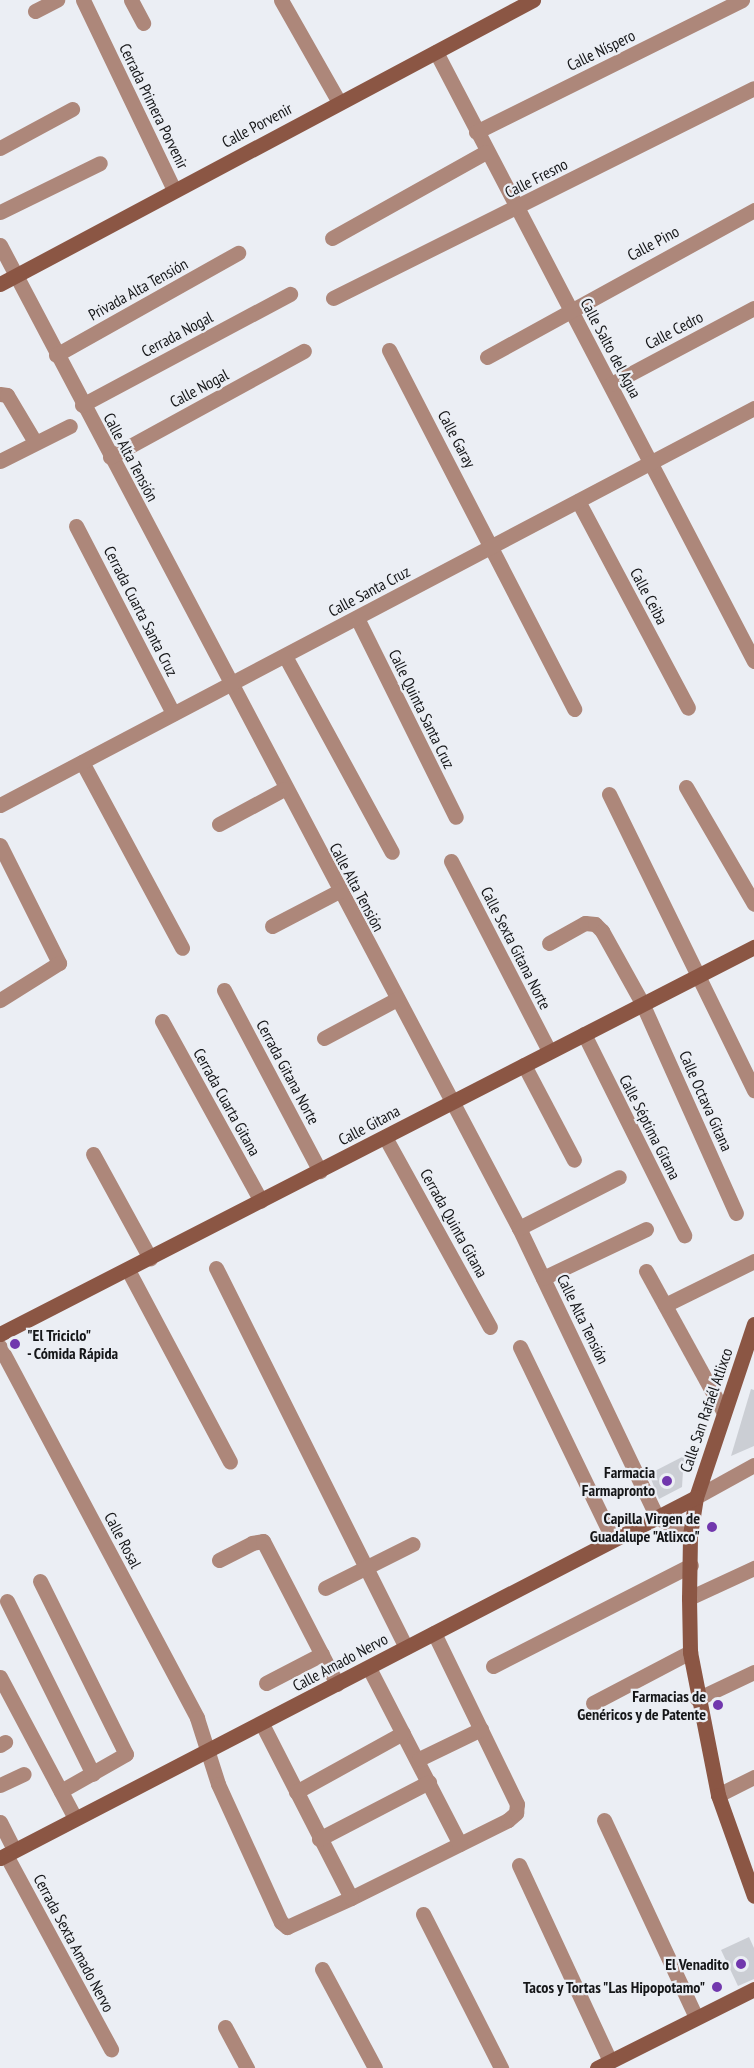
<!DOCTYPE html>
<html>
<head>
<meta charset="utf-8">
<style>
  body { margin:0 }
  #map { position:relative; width:754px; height:2068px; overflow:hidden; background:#ebeef4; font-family:"PT Sans Narrow",sans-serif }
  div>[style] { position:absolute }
  .building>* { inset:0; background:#cbced4 }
  .street>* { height:15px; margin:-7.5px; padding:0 7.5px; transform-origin:7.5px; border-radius:7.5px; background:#ad877a }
  .secondary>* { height:15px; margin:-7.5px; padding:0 7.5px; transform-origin:7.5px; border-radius:7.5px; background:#8b5644 }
  .dots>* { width:16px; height:16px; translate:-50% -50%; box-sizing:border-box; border:3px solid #ebeef4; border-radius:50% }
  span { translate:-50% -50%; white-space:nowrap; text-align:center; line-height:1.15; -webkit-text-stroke:4.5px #ebeef4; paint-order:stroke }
  .street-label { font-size:16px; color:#151618 }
  .poi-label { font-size:16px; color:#151618; font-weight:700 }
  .left { translate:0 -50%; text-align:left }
  .right { translate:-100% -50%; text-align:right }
</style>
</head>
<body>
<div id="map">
  <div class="building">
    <i style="clip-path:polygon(751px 1389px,754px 1390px,754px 1446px,731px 1456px)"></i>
    <i style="clip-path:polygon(684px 1456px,682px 1487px,659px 1499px,649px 1474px)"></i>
    <i style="clip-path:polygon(749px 1937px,754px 1948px,754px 1979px,738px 1986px,721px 1950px)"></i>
  </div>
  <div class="street">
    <i style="left:83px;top:0;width:211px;rotate:64.4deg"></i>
    <i style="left:131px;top:0;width:26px;rotate:62deg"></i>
    <i style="left:281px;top:0;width:117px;rotate:60.4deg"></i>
    <i style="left:35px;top:11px;width:25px;rotate:-27deg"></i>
    <i style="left:436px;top:52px;width:687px;rotate:62.43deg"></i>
    <i style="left:476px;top:132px;width:297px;rotate:-26.4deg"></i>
    <i style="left:0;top:148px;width:82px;rotate:-28.4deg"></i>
    <i style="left:0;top:212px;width:111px;rotate:-26.1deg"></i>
    <i style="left:332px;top:238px;width:176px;rotate:-29.2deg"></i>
    <i style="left:0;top:245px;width:1112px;rotate:62.17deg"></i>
    <i style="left:519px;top:1228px;width:320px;rotate:64.5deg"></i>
    <i style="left:657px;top:1517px;width:38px;rotate:30deg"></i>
    <i style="left:333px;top:298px;width:470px;rotate:-26.5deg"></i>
    <i style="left:389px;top:350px;width:404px;rotate:62.7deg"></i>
    <i style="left:56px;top:355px;width:209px;rotate:-29.3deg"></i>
    <i style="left:487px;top:357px;width:305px;rotate:-28.8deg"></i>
    <i style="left:611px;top:384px;width:162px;rotate:-28deg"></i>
    <i style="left:0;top:394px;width:7px;rotate:8deg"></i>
    <i style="left:7px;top:395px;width:55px;rotate:59.2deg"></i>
    <i style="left:82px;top:405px;width:236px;rotate:-28.1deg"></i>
    <i style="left:110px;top:457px;width:221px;rotate:-28.7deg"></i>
    <i style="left:0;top:461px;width:78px;rotate:-26.6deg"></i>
    <i style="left:578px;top:501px;width:234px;rotate:62deg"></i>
    <i style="left:76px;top:526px;width:211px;rotate:62.6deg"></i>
    <i style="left:357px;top:618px;width:222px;rotate:63.6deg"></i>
    <i style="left:285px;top:656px;width:223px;rotate:61.4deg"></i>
    <i style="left:82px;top:762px;width:211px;rotate:61.7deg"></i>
    <i style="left:686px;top:787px;width:135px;rotate:59.8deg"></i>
    <i style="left:609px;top:794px;width:330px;rotate:63.9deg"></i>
    <i style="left:0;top:805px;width:852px;rotate:-27.77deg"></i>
    <i style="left:219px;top:824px;width:74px;rotate:-28.3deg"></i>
    <i style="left:0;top:845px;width:132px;rotate:63.4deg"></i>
    <i style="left:59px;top:963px;width:70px;rotate:147.9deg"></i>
    <i style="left:451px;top:861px;width:214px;rotate:62.7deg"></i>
    <i style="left:272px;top:926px;width:76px;rotate:-27.6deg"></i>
    <i style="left:549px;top:943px;width:41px;rotate:-29.1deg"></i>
    <i style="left:585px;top:923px;width:10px;rotate:6deg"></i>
    <i style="left:595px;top:924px;width:10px;rotate:45deg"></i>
    <i style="left:602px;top:931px;width:82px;rotate:60.9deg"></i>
    <i style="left:642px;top:1003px;width:230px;rotate:65.9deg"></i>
    <i style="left:224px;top:990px;width:205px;rotate:62.1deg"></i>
    <i style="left:162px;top:1021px;width:205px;rotate:61.2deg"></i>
    <i style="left:584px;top:1034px;width:225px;rotate:63.5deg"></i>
    <i style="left:324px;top:1038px;width:83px;rotate:-28.1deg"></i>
    <i style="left:524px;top:1065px;width:107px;rotate:62.2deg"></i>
    <i style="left:385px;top:1137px;width:217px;rotate:61.1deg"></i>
    <i style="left:93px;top:1154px;width:119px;rotate:61.3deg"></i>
    <i style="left:519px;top:1228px;width:112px;rotate:-27deg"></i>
    <i style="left:216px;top:1268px;width:424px;rotate:63.4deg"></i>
    <i style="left:128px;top:1270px;width:217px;rotate:62deg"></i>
    <i style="left:646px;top:1271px;width:160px;rotate:61.2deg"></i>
    <i style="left:543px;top:1278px;width:114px;rotate:-25.4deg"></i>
    <i style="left:665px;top:1305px;width:99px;rotate:-26.3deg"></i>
    <i style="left:0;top:1347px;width:420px;rotate:62deg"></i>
    <i style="left:197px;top:1718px;width:69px;rotate:72.3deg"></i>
    <i style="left:218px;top:1784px;width:152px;rotate:65.5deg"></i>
    <i style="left:281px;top:1922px;width:8px;rotate:40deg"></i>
    <i style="left:287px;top:1927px;width:70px;rotate:-24.4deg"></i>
    <i style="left:351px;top:1898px;width:175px;rotate:-26.4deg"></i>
    <i style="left:508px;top:1820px;width:11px;rotate:-41deg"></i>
    <i style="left:516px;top:1813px;width:9px;rotate:-84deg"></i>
    <i style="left:517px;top:1804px;width:190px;rotate:-115.9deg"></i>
    <i style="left:520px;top:1347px;width:213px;rotate:64.2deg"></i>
    <i style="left:696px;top:1497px;width:66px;rotate:-28.9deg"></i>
    <i style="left:219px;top:1560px;width:37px;rotate:-27deg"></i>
    <i style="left:252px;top:1543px;width:11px;rotate:-10deg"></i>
    <i style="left:263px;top:1541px;width:161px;rotate:62.6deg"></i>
    <i style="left:40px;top:1581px;width:193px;rotate:63.6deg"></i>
    <i style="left:126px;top:1754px;width:75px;rotate:150.4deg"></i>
    <i style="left:325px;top:1588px;width:98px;rotate:-26.6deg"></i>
    <i style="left:689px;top:1598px;width:72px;rotate:-24.8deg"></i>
    <i style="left:7px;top:1601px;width:193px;rotate:63.6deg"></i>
    <i style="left:493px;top:1666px;width:222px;rotate:-27deg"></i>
    <i style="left:369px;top:1668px;width:198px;rotate:62.7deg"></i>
    <i style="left:0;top:1677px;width:157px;rotate:62deg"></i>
    <i style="left:266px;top:1683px;width:63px;rotate:-27.4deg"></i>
    <i style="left:697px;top:1699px;width:63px;rotate:-25.3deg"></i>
    <i style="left:593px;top:1703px;width:110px;rotate:-27.7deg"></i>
    <i style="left:262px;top:1724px;width:195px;rotate:62.9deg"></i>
    <i style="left:0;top:1745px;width:6px;rotate:-31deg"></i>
    <i style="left:419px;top:1759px;width:69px;rotate:-25.8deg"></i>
    <i style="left:0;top:1785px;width:26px;rotate:-25deg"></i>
    <i style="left:296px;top:1792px;width:122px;rotate:-28.9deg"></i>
    <i style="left:718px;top:1795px;width:40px;rotate:-26.6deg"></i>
    <i style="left:604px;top:1820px;width:217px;rotate:65deg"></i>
    <i style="left:0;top:1822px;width:31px;rotate:63deg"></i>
    <i style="left:319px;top:1839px;width:124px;rotate:-27.4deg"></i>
    <i style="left:6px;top:1855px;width:221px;rotate:61.6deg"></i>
    <i style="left:519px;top:1865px;width:216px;rotate:65.1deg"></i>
    <i style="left:423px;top:1914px;width:173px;rotate:63.1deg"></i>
    <i style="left:322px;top:1969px;width:112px;rotate:61.8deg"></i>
    <i style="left:225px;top:2027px;width:47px;rotate:61.8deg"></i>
  </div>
  <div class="secondary">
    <i style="left:0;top:284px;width:604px;rotate:-28.05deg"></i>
    <i style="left:754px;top:1324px;width:182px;rotate:108.5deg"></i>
    <i style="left:696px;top:1497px;width:39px;rotate:99deg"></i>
    <i style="left:690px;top:1536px;width:62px;rotate:90.9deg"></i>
    <i style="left:689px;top:1598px;width:54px;rotate:88.9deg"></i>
    <i style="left:690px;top:1652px;width:146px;rotate:78.9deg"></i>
    <i style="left:718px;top:1795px;width:107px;rotate:70.4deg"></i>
    <i style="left:0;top:1334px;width:848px;rotate:-27.17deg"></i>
    <i style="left:0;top:1858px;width:784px;rotate:-27.41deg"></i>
    <i style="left:597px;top:2068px;width:176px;rotate:-26.7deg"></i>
  </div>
  <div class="dots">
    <i style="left:15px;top:1344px;background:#7137ad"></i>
    <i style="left:667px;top:1481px;background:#7137ad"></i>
    <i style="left:712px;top:1527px;background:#7137ad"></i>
    <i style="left:718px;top:1705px;background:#7137ad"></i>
    <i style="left:741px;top:1964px;background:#7137ad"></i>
    <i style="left:717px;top:1987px;background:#7137ad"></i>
  </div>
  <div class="street-label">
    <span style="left:601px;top:50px;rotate:-26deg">Calle Níspero</span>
    <span style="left:154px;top:106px;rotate:64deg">Cerrada Primera Porvenir</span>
    <span style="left:257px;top:125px;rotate:-28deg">Calle Porvenir</span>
    <span style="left:536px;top:178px;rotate:-27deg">Calle Fresno</span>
    <span style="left:653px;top:243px;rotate:-28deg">Calle Pino</span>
    <span style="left:138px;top:289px;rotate:-29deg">Privada Alta Tensión</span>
    <span style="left:674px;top:330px;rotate:-28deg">Calle Cedro</span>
    <span style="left:177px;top:334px;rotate:-28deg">Cerrada Nogal</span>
    <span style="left:611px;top:348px;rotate:62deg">Calle Salto del Agua</span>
    <span style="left:199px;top:388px;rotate:-28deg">Calle Nogal</span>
    <span style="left:457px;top:439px;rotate:62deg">Calle Garay</span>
    <span style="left:131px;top:457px;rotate:62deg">Calle Alta Tensión</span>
    <span style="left:369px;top:591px;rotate:-28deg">Calle Santa Cruz</span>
    <span style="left:649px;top:596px;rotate:62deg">Calle Ceiba</span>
    <span style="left:141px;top:611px;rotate:63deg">Cerrada Cuarta Santa Cruz</span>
    <span style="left:422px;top:709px;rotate:64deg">Calle Quinta Santa Cruz</span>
    <span style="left:357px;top:887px;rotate:62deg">Calle Alta Tensión</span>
    <span style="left:516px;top:948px;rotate:63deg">Calle Sexta Gitana Norte</span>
    <span style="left:288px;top:1072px;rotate:62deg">Cerrada Gitana Norte</span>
    <span style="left:706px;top:1101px;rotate:66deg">Calle Octava Gitana</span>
    <span style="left:227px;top:1102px;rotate:61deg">Cerrada Cuarta Gitana</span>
    <span style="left:369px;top:1125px;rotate:-28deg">Calle Gitana</span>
    <span style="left:650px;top:1127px;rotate:63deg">Calle Séptima Gitana</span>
    <span style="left:454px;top:1223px;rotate:61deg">Cerrada Quinta Gitana</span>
    <span style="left:583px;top:1319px;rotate:64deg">Calle Alta Tensión</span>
    <span style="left:706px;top:1410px;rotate:-71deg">Calle San Rafaél Atlixco</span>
    <span style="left:123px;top:1540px;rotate:62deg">Calle Rosal</span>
    <span style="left:340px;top:1662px;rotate:-28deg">Calle Amado Nervo</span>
    <span style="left:74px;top:1943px;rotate:62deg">Cerrada Sexta Amado Nervo</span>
  </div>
  <div class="poi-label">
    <span class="left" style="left:27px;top:1344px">"El Triciclo"<br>- Cómida Rápida</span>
    <span class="right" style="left:655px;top:1481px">Farmacia<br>Farmapronto</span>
    <span class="right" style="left:700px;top:1527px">Capilla Virgen de<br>Guadalupe "Atlixco"</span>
    <span class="right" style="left:706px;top:1705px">Farmacias de<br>Genéricos y de Patente</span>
    <span class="right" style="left:729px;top:1964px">El Venadito</span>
    <span class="right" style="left:705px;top:1987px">Tacos y Tortas "Las Hipopotamo"</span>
  </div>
</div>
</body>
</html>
